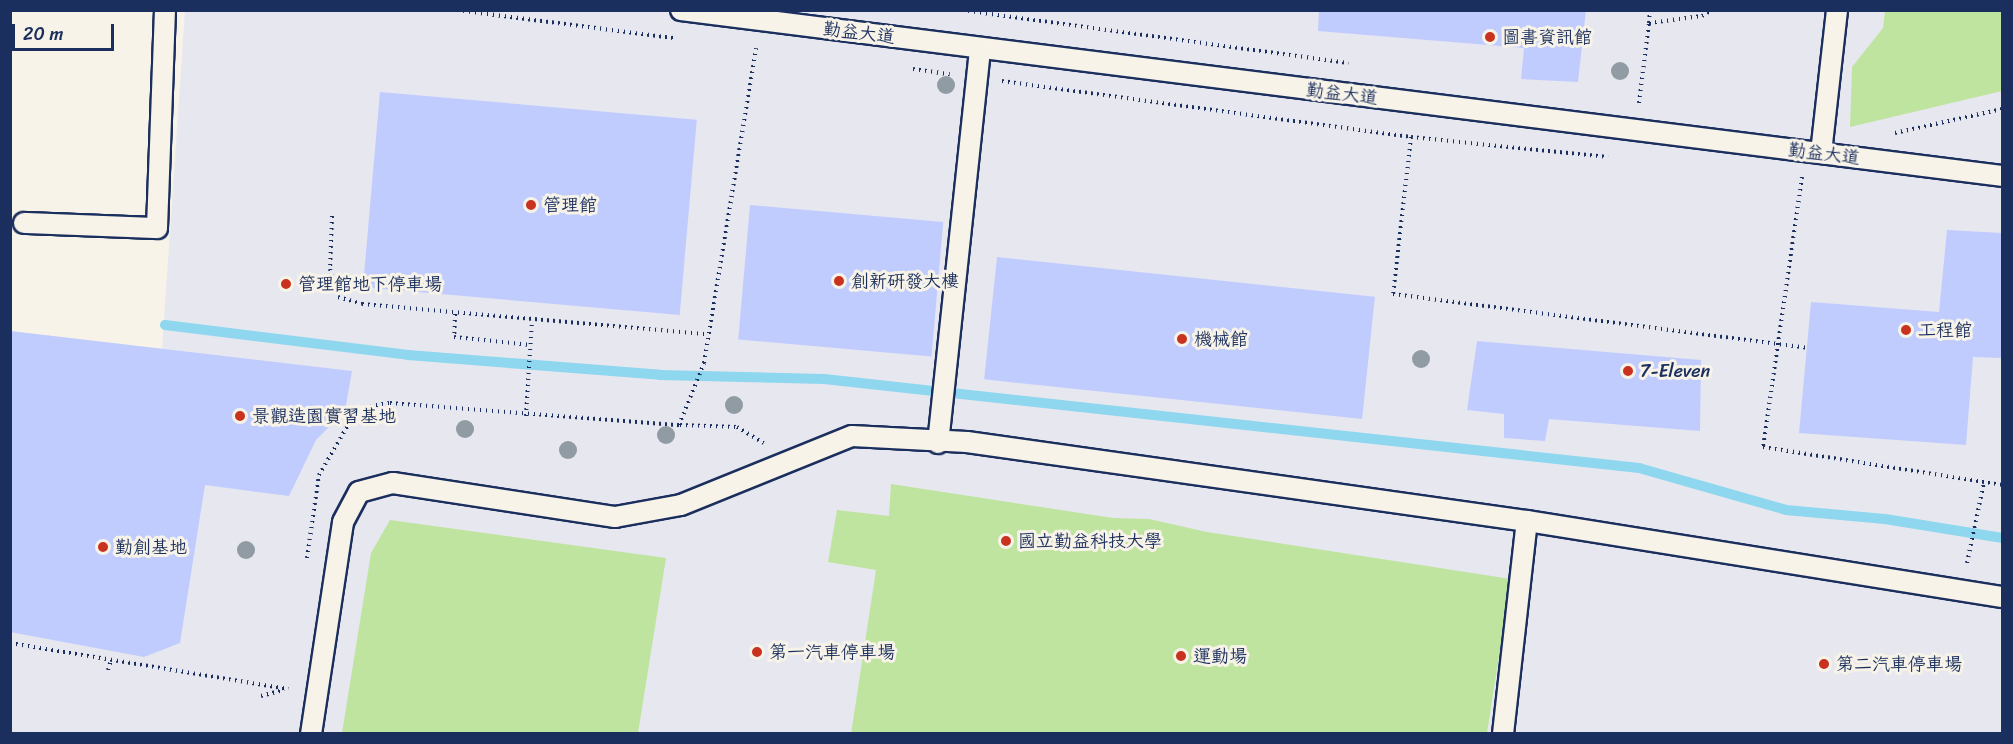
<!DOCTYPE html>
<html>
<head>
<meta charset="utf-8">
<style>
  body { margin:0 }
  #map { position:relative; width:2013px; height:744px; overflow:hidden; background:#f7f3e8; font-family:Sriracha,"LXGW WenKai TC",sans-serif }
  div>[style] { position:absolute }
  .built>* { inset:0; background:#e7e7ef }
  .green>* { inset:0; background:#bfe49f }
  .stream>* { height:10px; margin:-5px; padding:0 5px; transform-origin:5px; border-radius:5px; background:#8ed7ef }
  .building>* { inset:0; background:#c1ccfe; transform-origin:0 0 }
  .path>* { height:4px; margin-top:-2px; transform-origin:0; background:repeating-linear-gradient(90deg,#1b2f5e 0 1.5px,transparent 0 6px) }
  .roads { filter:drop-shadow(2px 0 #1b2f5e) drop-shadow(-2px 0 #1b2f5e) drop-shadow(0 2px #1b2f5e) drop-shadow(0 -2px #1b2f5e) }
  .service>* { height:20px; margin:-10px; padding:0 10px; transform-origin:10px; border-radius:10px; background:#f7f3e8 }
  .trees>* { width:18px; height:18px; margin:-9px; border-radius:50%; background:#909ba3 }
  .dots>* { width:16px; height:16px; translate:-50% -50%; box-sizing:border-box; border:3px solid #f7f3e8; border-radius:50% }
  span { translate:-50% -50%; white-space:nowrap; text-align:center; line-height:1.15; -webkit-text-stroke:6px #f7f3e8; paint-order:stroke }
  .street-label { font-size:18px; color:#1b2f5e }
  .poi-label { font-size:18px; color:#1b2f5e }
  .left { translate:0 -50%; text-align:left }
  .frame { position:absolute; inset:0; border:12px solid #1b2f5e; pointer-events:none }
  .scale { position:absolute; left:12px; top:24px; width:102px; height:27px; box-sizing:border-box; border:3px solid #1b2f5e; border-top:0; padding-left:8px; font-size:18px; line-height:21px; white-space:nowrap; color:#1b2f5e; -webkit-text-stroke:4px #f7f3e8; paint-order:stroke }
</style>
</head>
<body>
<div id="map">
  <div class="built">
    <i style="clip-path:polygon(185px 11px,2002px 11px,2002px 733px,11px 734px,11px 331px,162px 349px)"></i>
  </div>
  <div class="green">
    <i style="clip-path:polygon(1885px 11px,2002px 11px,2002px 91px,1850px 127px,1852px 67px,1883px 28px)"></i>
    <i style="clip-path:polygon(891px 484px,1113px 518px,1149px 519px,1207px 532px,1511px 579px,1487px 733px,851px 734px,876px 570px,828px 562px,837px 510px,889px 516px)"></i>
    <i style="clip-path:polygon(390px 520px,666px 558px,638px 733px,342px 733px,371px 553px)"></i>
  </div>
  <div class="stream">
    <i style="left:165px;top:325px;width:245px;rotate:7deg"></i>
    <i style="left:408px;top:355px;width:253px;rotate:4.5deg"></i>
    <i style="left:660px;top:375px;width:164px;rotate:1.4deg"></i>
    <i style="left:824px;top:379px;width:820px;rotate:6.23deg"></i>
    <i style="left:1639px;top:468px;width:153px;rotate:15.9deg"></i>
    <i style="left:1786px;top:510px;width:99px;rotate:5.2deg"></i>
    <i style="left:1885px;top:519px;width:119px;rotate:9.2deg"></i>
  </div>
  <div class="building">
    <i style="clip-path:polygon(1319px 10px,1586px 10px,1578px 82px,1521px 79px,1524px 48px,1318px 31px)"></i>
    <i style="left:380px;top:92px;width:318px;height:196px;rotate:5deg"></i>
    <i style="left:750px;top:205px;width:194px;height:135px;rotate:5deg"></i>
    <i style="clip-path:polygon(1947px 230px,2002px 233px,2002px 358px,1973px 357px,1966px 445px,1799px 433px,1811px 302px,1939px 312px)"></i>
    <i style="left:997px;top:257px;width:380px;height:123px;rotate:6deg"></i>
    <i style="clip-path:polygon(10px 331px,352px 371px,345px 411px,316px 440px,289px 496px,205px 485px,180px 643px,144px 657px,10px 632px)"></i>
    <i style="clip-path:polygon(1477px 341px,1701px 360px,1700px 431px,1549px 419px,1545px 441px,1504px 438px,1504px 414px,1467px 410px)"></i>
  </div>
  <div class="path">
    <i style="left:457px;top:10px;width:218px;rotate:7.4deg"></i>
    <i style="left:962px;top:10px;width:390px;rotate:7.8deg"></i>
    <i style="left:1649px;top:23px;width:13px;rotate:-86deg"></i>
    <i style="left:913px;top:69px;width:37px;rotate:8deg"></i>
    <i style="left:1002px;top:81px;width:413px;rotate:7.8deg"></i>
    <i style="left:1411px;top:137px;width:198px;rotate:5.8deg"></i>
    <i style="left:1639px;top:103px;width:81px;rotate:-82.9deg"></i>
    <i style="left:1649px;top:23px;width:53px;rotate:-7.5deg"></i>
    <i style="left:1702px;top:16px;width:12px;rotate:-31deg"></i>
    <i style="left:1895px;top:133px;width:110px;rotate:-12.6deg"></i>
    <i style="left:1411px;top:137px;width:158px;rotate:96.5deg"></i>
    <i style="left:1393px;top:294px;width:418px;rotate:7.4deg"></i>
    <i style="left:1802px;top:177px;width:273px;rotate:98.2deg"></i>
    <i style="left:1763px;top:447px;width:242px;rotate:9deg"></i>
    <i style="left:332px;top:216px;width:53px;rotate:92.2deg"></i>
    <i style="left:330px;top:269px;width:29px;rotate:74deg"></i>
    <i style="left:338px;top:297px;width:25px;rotate:16deg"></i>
    <i style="left:362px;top:304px;width:346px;rotate:5deg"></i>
    <i style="left:455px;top:314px;width:23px;rotate:92deg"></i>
    <i style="left:454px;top:337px;width:77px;rotate:5.9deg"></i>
    <i style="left:526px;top:416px;width:96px;rotate:-86.4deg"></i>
    <i style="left:680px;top:425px;width:57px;rotate:2deg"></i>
    <i style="left:737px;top:427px;width:31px;rotate:31deg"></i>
    <i style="left:307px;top:558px;width:84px;rotate:-81.8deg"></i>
    <i style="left:319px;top:475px;width:78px;rotate:-59.8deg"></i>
    <i style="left:358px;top:408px;width:32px;rotate:-9deg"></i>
    <i style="left:390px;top:403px;width:290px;rotate:4.4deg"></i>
    <i style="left:679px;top:425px;width:67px;rotate:-68deg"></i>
    <i style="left:704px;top:363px;width:319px;rotate:-80.6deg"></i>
    <i style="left:1967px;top:563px;width:83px;rotate:-78.1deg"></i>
    <i style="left:10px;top:643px;width:282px;rotate:9.4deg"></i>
    <i style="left:108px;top:670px;width:10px;rotate:-73deg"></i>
    <i style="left:261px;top:696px;width:24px;rotate:-15deg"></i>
  </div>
  <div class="roads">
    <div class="service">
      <i style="left:681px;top:10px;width:1331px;rotate:7.16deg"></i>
      <i style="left:1821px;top:153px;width:144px;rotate:-83.6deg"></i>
      <i style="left:24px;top:223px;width:133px;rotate:2.2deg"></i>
      <i style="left:157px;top:228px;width:218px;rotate:-87.9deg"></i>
      <i style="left:938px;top:443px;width:397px;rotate:-83.9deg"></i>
      <i style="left:311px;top:734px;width:214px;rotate:-81.4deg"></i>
      <i style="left:343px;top:522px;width:34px;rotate:-62deg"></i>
      <i style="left:359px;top:492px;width:35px;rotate:-15deg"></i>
      <i style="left:393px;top:483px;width:225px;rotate:8.7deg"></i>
      <i style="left:615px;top:517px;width:67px;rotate:-10.3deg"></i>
      <i style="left:681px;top:505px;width:184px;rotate:-22deg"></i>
      <i style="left:852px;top:436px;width:115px;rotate:3deg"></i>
      <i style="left:967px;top:442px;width:566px;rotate:8.03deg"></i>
      <i style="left:1527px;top:521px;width:481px;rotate:9.1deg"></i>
      <i style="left:1503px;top:734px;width:214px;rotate:-83.6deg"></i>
    </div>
  </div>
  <div class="trees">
    <i style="left:1620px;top:71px"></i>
    <i style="left:946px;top:85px"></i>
    <i style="left:1421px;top:359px"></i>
    <i style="left:734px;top:405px"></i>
    <i style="left:465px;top:429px"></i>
    <i style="left:666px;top:435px"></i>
    <i style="left:568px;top:450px"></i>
    <i style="left:246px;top:550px"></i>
  </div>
  <div class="dots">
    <i style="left:1490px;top:37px;background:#c8321e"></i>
    <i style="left:531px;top:205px;background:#c8321e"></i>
    <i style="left:839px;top:281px;background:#c8321e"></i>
    <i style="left:286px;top:284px;background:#c8321e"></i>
    <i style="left:1906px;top:330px;background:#c8321e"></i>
    <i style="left:1182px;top:339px;background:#c8321e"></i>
    <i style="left:1628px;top:371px;background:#c8321e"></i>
    <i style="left:240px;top:416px;background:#c8321e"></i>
    <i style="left:1006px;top:541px;background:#c8321e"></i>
    <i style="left:103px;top:547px;background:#c8321e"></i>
    <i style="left:757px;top:652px;background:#c8321e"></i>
    <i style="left:1181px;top:656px;background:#c8321e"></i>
    <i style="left:1824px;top:664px;background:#c8321e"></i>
  </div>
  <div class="street-label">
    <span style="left:859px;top:33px;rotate:7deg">勤益大道</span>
    <span style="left:1342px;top:94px;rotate:7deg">勤益大道</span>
    <span style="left:1824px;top:154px;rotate:7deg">勤益大道</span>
  </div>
  <div class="poi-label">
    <span class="left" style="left:1502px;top:37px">圖書資訊館</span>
    <span class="left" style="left:543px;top:205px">管理館</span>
    <span class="left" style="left:851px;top:281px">創新研發大樓</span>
    <span class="left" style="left:298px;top:284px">管理館地下停車場</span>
    <span class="left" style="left:1918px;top:330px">工程館</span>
    <span class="left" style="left:1194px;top:339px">機械館</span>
    <span class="left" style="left:1640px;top:371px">7-Eleven</span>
    <span class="left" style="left:252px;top:416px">景觀造園實習基地</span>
    <span class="left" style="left:1018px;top:541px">國立勤益科技大學</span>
    <span class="left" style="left:115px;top:547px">勤創基地</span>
    <span class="left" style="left:769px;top:652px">第一汽車停車場</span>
    <span class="left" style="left:1193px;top:656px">運動場</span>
    <span class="left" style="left:1836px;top:664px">第二汽車停車場</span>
  </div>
  <div class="frame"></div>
  <div class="scale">20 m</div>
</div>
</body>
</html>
